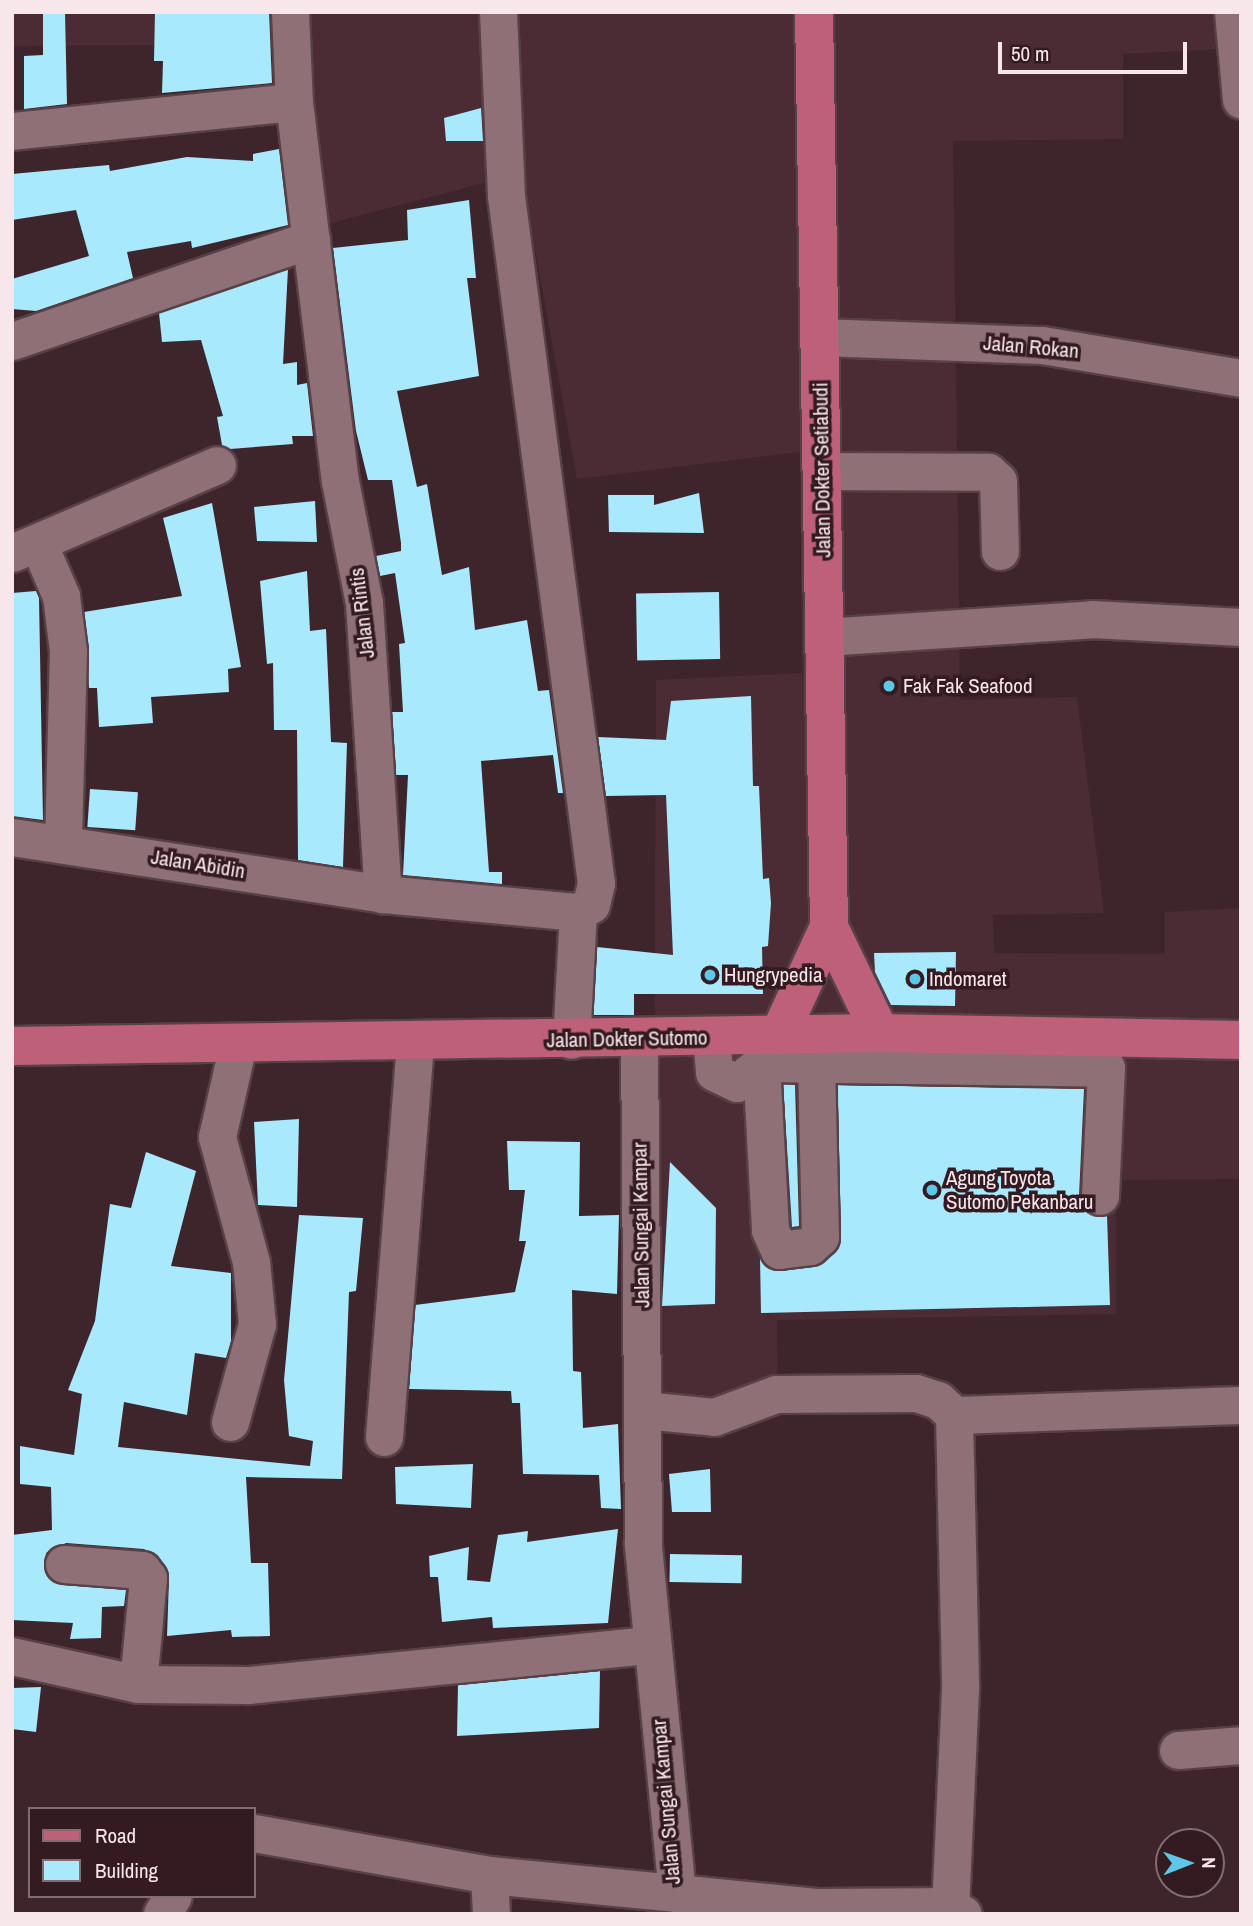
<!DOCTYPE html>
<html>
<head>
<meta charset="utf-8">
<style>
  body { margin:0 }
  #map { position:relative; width:1253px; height:1926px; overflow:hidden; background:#3e252b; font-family:"Archivo Narrow",sans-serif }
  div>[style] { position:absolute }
  .built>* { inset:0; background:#4c2c34 }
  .building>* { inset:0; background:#a8e9fe; transform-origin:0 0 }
  .roads { filter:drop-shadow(2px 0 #574147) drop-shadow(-2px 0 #574147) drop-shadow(0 2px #574147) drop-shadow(0 -2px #574147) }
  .minor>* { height:37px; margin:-18.5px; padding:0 18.5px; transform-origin:18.5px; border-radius:18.5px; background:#8e7076 }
  .major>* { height:38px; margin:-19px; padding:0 19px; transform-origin:19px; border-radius:19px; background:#bf607b }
  .dots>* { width:19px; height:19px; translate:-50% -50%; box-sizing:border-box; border:4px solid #331b21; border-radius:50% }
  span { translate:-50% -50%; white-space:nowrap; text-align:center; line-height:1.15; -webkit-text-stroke:7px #331b21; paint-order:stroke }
  .street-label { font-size:21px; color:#f8e7ea }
  .poi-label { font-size:21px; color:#f8e7ea }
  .left { translate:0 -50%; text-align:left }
  .frame { position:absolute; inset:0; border:14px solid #f8e7ea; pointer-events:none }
  .legend { position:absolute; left:28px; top:1807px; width:228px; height:91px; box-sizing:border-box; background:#331b21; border:2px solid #826d71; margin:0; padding:9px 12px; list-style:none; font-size:21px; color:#f8e7ea }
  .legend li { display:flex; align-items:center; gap:14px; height:35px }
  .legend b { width:35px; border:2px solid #826d71 }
  .north { position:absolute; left:1155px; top:1828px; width:70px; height:70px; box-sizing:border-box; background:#331b21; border:2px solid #826d71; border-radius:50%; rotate:89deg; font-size:19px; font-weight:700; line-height:28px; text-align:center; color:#f8e7ea }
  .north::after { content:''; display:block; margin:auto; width:24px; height:32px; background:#5cc7e7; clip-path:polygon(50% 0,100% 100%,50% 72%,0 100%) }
  .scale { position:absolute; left:998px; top:42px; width:189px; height:32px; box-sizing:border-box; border:4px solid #f8e7ea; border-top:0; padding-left:9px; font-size:21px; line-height:24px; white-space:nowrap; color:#f8e7ea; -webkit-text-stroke:5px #331b21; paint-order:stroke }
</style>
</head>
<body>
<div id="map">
  <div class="built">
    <i style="clip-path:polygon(12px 12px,1240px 12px,1241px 48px,1123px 54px,1123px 139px,953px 141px,960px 700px,1077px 697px,1104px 913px,993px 915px,994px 953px,1165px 954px,1165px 912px,1241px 908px,1241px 1179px,1116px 1180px,1116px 1314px,777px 1320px,778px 1417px,653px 1402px,656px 680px,802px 673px,800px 452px,577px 479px,521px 173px,320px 226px,305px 44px,12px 46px)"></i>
  </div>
  <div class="building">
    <i style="clip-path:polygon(43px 12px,65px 12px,67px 104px,24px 109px,24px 56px,43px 55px)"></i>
    <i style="clip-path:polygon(155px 12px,269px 12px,272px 83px,162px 93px,163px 61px,154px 61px)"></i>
    <i style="clip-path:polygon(481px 108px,483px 141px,446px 141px,444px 118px)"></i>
    <i style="clip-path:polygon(279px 149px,288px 225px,192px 248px,191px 241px,127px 252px,133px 278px,36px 311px,12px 309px,12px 279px,89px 256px,76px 210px,12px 220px,12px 174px,109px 165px,110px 171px,187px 157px,253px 161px,253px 154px)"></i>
    <i style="clip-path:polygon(469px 200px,476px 278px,467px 278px,479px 376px,397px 391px,417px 487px,427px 484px,442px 575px,469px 567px,475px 630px,527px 620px,538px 691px,549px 690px,563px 793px,558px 793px,553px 755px,481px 761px,489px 872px,502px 872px,502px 884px,403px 875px,408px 775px,396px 775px,392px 712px,403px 712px,399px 644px,405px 643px,395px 573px,380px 576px,376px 556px,401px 551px,401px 543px,392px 480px,368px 480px,356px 431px,333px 248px,408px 240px,407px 210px)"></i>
    <i style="clip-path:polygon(288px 269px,283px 364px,297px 362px,297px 385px,307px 383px,313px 436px,292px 436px,293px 444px,230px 449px,222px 445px,217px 417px,223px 416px,201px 340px,162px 342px,159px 313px)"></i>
    <i style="clip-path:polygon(699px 493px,704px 533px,609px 532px,608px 495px,654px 495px,654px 505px)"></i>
    <i style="clip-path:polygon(315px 501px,317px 542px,257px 541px,254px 507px)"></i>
    <i style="clip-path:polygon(212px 503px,241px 667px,228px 669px,229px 692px,151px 697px,153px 723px,99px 727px,97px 688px,89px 688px,84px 612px,182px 596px,163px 518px)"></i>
    <i style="clip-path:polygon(307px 571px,310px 631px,326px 629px,331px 742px,347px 743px,343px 867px,298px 860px,297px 730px,274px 730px,273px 663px,267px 664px,260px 581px)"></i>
    <i style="clip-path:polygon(36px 591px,39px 598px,43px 820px,12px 816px,12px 593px)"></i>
    <i style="left:719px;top:592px;width:67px;height:83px;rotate:89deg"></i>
    <i style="clip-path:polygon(751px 696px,753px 786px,759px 786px,763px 879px,769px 878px,771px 903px,768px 946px,762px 947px,763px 994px,634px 994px,634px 1015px,593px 1015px,597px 947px,673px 955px,666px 795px,606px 796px,598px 737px,666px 740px,671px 701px)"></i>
    <i style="left:90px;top:789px;width:48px;height:38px;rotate:4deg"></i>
    <i style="clip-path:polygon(956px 952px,955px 1006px,891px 1005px,875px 972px,874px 953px)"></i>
    <i style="clip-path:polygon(783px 1084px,795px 1085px,799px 1226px,792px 1227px)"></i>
    <i style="clip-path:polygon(838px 1085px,1084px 1089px,1079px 1196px,1088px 1213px,1107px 1215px,1110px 1305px,761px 1313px,760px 1258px,781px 1271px,813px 1267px,839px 1245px)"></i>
    <i style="clip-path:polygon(299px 1119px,297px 1207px,258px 1205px,254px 1122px)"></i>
    <i style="clip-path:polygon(507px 1141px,580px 1142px,579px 1216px,619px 1215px,617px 1294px,572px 1290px,573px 1371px,581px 1372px,583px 1428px,618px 1424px,621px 1509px,601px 1508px,599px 1475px,523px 1474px,520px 1403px,512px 1403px,511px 1391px,409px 1389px,415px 1305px,515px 1292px,526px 1241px,519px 1241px,525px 1190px,509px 1190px)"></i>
    <i style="clip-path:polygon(146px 1152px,196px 1171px,171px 1266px,231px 1273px,231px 1341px,226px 1358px,195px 1353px,187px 1415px,124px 1402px,118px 1447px,310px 1466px,313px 1441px,289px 1436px,284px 1380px,299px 1215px,363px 1218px,356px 1291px,349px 1292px,342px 1479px,246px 1477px,251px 1563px,268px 1563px,270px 1636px,232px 1637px,231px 1630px,167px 1636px,169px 1579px,158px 1557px,144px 1549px,66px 1543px,46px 1553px,45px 1572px,52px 1581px,126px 1590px,124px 1606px,102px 1607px,101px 1638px,70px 1639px,73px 1623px,12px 1620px,12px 1535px,52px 1530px,51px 1487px,20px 1484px,20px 1446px,74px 1455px,82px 1394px,68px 1390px,95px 1321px,110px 1204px,131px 1208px)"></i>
    <i style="clip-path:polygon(670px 1162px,716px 1208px,715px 1304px,662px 1306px)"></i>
    <i style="clip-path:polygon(473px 1464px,471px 1508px,396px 1504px,395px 1467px)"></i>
    <i style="clip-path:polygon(710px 1469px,711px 1512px,672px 1512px,669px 1474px)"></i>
    <i style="clip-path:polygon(618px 1529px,608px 1623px,493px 1628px,492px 1617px,442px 1622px,438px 1577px,430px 1577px,429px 1556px,469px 1547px,467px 1580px,490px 1582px,498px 1535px,528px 1531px,527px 1542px)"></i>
    <i style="left:670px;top:1554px;width:72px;height:28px;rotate:1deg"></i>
    <i style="clip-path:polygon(600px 1671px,599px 1728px,457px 1736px,458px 1685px)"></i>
    <i style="clip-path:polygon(41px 1687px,36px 1732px,12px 1729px,12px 1688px)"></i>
  </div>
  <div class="roads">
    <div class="minor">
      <i style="left:290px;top:12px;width:90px;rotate:87.5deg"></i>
      <i style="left:294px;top:102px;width:382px;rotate:83.1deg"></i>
      <i style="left:340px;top:481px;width:124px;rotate:78.9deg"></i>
      <i style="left:364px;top:603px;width:292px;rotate:86.3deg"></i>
      <i style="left:383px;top:894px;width:196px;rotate:5.3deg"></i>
      <i style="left:578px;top:912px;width:128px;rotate:93.1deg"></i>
      <i style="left:498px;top:12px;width:184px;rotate:87.5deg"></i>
      <i style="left:506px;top:196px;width:693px;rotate:82.54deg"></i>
      <i style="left:596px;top:883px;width:22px;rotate:103deg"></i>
      <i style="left:591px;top:904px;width:15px;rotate:148deg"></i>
      <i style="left:1233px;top:12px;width:88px;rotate:84.8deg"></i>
      <i style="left:12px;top:131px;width:283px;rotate:-5.9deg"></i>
      <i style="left:820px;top:337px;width:222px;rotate:2.1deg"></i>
      <i style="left:1042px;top:345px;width:202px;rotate:9.4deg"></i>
      <i style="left:12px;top:341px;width:316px;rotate:-18.8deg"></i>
      <i style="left:822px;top:471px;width:166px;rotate:0.3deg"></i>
      <i style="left:988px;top:472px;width:13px;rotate:42deg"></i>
      <i style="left:998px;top:481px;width:70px;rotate:88.4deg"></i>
      <i style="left:39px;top:545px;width:56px;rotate:66.7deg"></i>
      <i style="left:61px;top:596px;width:55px;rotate:82.7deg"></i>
      <i style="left:68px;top:651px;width:191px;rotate:91.5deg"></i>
      <i style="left:12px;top:553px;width:223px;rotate:-23.2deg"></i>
      <i style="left:824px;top:637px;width:269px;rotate:-3.8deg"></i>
      <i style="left:1092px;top:619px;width:149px;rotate:3.1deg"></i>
      <i style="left:12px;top:837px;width:375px;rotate:8.7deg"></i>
      <i style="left:711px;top:1037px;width:35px;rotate:85deg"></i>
      <i style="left:714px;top:1072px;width:25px;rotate:26deg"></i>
      <i style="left:737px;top:1083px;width:31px;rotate:-40deg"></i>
      <i style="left:761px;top:1063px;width:345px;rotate:0.8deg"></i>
      <i style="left:1096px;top:1045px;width:25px;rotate:67deg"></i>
      <i style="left:1106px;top:1068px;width:128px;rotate:92.7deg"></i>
      <i style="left:761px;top:1063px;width:167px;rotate:86.9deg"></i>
      <i style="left:770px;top:1230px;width:22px;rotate:66deg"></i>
      <i style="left:779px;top:1250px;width:31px;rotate:-7deg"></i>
      <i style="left:810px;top:1246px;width:13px;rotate:-42deg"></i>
      <i style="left:820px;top:1237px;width:174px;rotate:-91.3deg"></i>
      <i style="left:644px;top:1410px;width:70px;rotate:5.7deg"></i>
      <i style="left:714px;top:1417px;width:66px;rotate:-20.4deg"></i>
      <i style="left:776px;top:1394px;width:140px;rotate:-0.4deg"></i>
      <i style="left:916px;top:1393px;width:23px;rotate:18deg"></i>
      <i style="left:938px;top:1400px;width:22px;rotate:43deg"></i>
      <i style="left:954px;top:1415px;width:274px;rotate:88.7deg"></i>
      <i style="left:960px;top:1689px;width:217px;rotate:92.6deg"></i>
      <i style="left:954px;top:1415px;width:287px;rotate:-2deg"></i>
      <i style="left:230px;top:1422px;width:102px;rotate:-74.6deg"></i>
      <i style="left:257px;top:1324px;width:62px;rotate:-95.5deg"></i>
      <i style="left:251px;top:1262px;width:130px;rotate:-105.2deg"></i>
      <i style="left:217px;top:1137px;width:95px;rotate:-77.3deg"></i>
      <i style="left:384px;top:1437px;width:395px;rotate:-85.5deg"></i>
      <i style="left:64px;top:1564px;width:78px;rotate:4.4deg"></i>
      <i style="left:142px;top:1570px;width:10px;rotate:53deg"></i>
      <i style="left:148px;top:1578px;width:106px;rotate:95.4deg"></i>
      <i style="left:12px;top:1656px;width:129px;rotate:12.5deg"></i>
      <i style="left:138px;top:1684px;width:110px;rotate:0.5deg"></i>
      <i style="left:248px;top:1685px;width:405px;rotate:-5.7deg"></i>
      <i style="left:1178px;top:1750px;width:63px;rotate:-4.5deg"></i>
      <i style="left:254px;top:1833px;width:239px;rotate:10.1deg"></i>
      <i style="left:489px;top:1875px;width:189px;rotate:5.5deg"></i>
      <i style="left:677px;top:1893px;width:351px;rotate:-95.6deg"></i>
      <i style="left:643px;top:1544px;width:505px;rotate:-90.45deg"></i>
      <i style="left:489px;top:1875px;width:39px;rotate:87deg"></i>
      <i style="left:677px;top:1893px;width:142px;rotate:5.7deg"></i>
      <i style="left:818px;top:1907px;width:132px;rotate:-0.4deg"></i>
      <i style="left:950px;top:1906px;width:15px;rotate:32deg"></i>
      <i style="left:162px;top:1914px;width:21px;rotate:-59deg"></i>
    </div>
    <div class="major">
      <i style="left:814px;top:12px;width:915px;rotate:89.06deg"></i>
      <i style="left:829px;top:927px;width:118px;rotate:64.3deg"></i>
      <i style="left:779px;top:1035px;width:119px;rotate:-65.2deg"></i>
      <i style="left:12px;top:1046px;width:868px;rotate:-0.86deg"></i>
      <i style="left:880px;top:1033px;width:361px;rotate:1.1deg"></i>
    </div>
  </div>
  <div class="dots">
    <i style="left:889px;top:686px;background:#5cc7e7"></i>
    <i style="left:710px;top:975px;background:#5cc7e7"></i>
    <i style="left:915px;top:979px;background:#5cc7e7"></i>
    <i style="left:932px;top:1190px;background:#5cc7e7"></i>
  </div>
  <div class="street-label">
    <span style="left:1031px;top:347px;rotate:5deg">Jalan Rokan</span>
    <span style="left:822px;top:470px;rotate:-91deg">Jalan Dokter Setiabudi</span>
    <span style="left:362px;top:613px;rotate:-97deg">Jalan Rintis</span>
    <span style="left:198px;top:864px;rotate:9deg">Jalan Abidin</span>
    <span style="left:627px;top:1039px;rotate:-1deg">Jalan Dokter Sutomo</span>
    <span style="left:641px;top:1225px;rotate:-91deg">Jalan Sungai Kampar</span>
    <span style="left:666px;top:1802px;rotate:-95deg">Jalan Sungai Kampar</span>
  </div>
  <div class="poi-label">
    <span class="left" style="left:903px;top:686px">Fak Fak Seafood</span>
    <span class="left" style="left:724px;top:975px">Hungrypedia</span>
    <span class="left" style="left:929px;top:979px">Indomaret</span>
    <span class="left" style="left:946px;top:1190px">Agung Toyota<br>Sutomo Pekanbaru</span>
  </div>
  <div class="frame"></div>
  <ul class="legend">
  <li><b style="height:9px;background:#bf607b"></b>Road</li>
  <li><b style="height:19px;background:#a8e9fe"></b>Building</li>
  </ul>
  <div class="north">N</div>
  <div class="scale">50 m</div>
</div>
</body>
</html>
